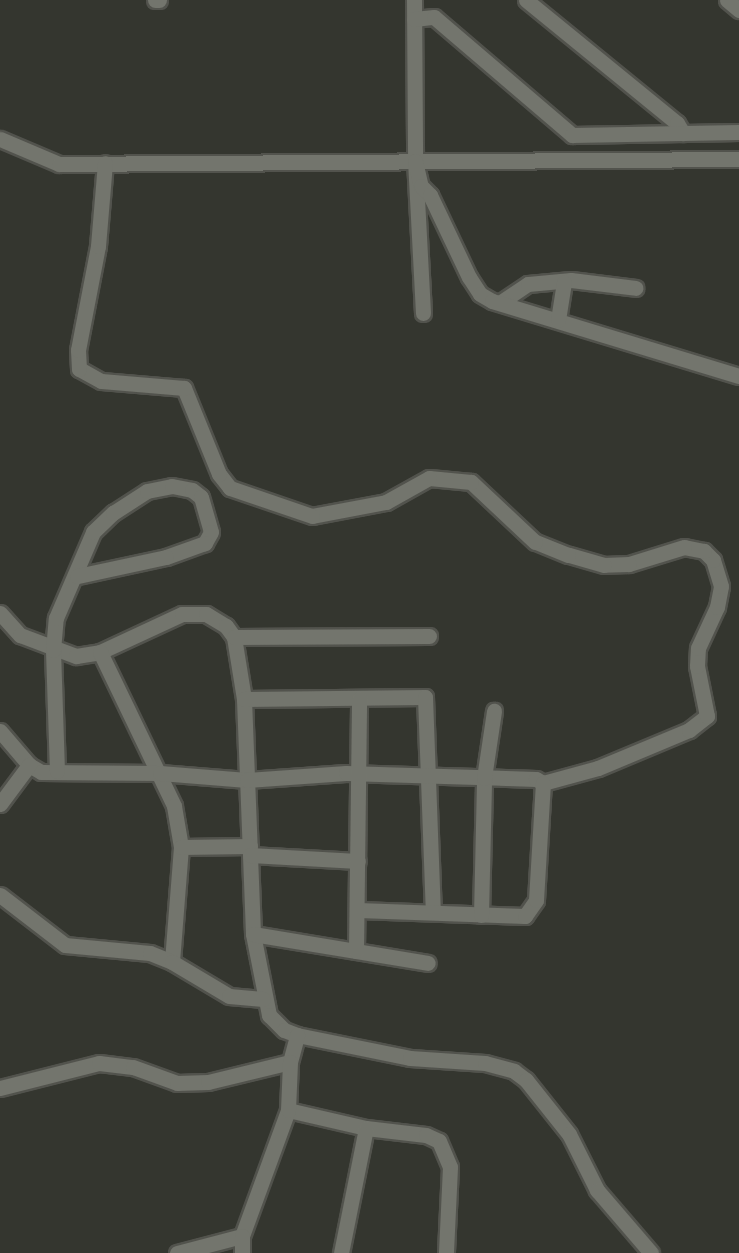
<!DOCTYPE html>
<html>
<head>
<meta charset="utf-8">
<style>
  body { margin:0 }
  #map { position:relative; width:739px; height:1253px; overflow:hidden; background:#34362f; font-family:Cabin,sans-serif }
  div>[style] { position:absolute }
  .roads { filter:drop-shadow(2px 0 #52534d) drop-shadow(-2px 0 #52534d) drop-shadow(0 2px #52534d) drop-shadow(0 -2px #52534d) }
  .minor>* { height:15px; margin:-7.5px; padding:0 7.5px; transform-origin:7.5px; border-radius:7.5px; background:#73756d }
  span { translate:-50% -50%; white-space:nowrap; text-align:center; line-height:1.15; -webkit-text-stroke:4.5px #2a2c25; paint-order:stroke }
</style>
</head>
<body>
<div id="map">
  <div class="roads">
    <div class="minor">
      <i style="left:155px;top:0;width:4px"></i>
      <i style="left:414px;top:0;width:161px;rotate:89.6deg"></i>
      <i style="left:526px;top:0;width:195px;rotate:39.2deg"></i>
      <i style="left:677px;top:123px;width:12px;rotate:59deg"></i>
      <i style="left:727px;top:0;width:16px;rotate:40deg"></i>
      <i style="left:414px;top:19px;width:20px;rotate:-6deg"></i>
      <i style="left:434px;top:17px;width:182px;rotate:40.5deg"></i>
      <i style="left:572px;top:135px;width:167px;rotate:-1deg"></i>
      <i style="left:0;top:139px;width:64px;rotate:23deg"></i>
      <i style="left:59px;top:164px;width:680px;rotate:-0.42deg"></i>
      <i style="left:501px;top:302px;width:32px;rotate:-34deg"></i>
      <i style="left:528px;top:284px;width:43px;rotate:-5.3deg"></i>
      <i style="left:571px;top:280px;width:65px;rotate:7deg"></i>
      <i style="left:423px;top:313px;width:152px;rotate:-93deg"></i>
      <i style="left:415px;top:161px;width:26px;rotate:77deg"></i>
      <i style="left:421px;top:186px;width:13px;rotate:45deg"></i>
      <i style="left:430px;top:195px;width:91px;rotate:64.6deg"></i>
      <i style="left:469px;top:277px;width:20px;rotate:57deg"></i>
      <i style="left:480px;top:294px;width:14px;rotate:30deg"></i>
      <i style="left:492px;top:301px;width:258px;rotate:16.9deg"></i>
      <i style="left:558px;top:320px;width:38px;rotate:-81deg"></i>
      <i style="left:0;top:613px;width:30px;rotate:48deg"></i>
      <i style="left:20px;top:635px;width:60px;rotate:20.6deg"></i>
      <i style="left:76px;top:656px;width:24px;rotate:-9deg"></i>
      <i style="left:100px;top:652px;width:90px;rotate:-24.9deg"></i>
      <i style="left:182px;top:614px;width:24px"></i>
      <i style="left:206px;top:614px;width:23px;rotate:31deg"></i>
      <i style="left:226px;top:626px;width:14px;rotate:54deg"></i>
      <i style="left:234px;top:637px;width:63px;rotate:80.8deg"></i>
      <i style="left:244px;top:699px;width:235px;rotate:87.8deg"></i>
      <i style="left:253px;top:934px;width:83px;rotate:78.8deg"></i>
      <i style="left:269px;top:1015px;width:21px;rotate:45deg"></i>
      <i style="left:284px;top:1030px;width:14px;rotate:21deg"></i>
      <i style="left:297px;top:1035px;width:115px;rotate:11.5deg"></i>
      <i style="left:410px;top:1058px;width:75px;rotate:3.8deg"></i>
      <i style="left:485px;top:1063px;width:30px;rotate:15deg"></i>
      <i style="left:514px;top:1071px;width:15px;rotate:37deg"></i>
      <i style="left:526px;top:1080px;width:69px;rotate:51.5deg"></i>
      <i style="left:569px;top:1134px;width:63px;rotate:63.4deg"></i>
      <i style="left:597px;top:1190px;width:83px;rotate:49.4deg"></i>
      <i style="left:234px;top:637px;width:195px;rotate:-0.3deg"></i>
      <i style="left:100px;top:652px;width:171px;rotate:64.3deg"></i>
      <i style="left:174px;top:806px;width:42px;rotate:80.3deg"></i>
      <i style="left:181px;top:847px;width:115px;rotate:94.5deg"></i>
      <i style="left:244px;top:699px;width:181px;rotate:-0.6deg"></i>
      <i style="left:425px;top:697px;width:215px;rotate:87.9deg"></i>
      <i style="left:0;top:731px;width:45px;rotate:49.5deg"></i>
      <i style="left:29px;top:765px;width:14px;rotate:30deg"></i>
      <i style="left:41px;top:772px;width:119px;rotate:0.5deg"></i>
      <i style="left:160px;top:773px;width:87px;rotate:4.6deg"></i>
      <i style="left:247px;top:780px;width:99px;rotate:-4deg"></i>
      <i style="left:346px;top:773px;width:190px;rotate:1.8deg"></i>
      <i style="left:536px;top:779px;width:8px;rotate:30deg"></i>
      <i style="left:543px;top:783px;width:57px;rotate:-15.3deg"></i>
      <i style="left:598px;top:768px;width:99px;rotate:-22.7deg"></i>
      <i style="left:689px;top:730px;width:23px;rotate:-38deg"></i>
      <i style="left:707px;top:716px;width:51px;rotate:-101.3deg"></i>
      <i style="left:697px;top:666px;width:18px;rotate:-87deg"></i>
      <i style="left:698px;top:648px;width:45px;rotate:-65.1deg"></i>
      <i style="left:717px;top:607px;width:21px;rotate:-79deg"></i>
      <i style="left:721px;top:586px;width:27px;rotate:-107deg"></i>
      <i style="left:713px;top:560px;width:13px;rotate:-135deg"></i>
      <i style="left:704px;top:551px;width:20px;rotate:-169deg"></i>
      <i style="left:684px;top:547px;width:58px;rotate:162.8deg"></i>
      <i style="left:629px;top:564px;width:25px;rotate:178deg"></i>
      <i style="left:604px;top:565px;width:37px;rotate:-164deg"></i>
      <i style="left:568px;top:555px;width:35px;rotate:-158deg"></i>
      <i style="left:535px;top:542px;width:88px;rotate:-136.8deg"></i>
      <i style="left:471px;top:482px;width:42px;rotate:-174.6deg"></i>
      <i style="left:429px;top:478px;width:49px;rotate:150.8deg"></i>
      <i style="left:386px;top:502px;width:75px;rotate:169.3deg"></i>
      <i style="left:312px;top:516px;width:87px;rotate:-161.1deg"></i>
      <i style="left:230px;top:488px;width:18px;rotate:-128deg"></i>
      <i style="left:219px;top:474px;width:93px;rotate:-112.1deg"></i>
      <i style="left:184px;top:388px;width:83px;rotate:-175.2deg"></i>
      <i style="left:101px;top:381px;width:25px;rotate:-151deg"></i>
      <i style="left:79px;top:369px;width:19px;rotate:-93deg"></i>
      <i style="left:78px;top:350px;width:106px;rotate:-79.1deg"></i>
      <i style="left:98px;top:246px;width:83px;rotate:-85.2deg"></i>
      <i style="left:57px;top:771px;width:121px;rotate:-91.9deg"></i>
      <i style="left:53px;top:650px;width:32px;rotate:-85deg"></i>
      <i style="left:56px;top:618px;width:94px;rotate:-66.7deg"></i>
      <i style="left:93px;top:532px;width:28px;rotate:-44deg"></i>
      <i style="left:113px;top:513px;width:40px;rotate:-32.9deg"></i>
      <i style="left:147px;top:491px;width:25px;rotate:-11deg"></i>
      <i style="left:172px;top:486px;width:20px;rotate:11deg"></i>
      <i style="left:192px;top:490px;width:11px;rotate:38deg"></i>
      <i style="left:201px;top:497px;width:36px;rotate:74deg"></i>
      <i style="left:211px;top:532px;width:13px;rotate:119deg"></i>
      <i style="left:205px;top:543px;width:41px;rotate:160.3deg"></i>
      <i style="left:166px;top:557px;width:91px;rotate:167.9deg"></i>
      <i style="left:0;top:804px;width:49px;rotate:-53.4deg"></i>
      <i style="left:181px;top:847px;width:69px;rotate:-0.8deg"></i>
      <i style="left:250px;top:855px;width:108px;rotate:3.2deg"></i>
      <i style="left:0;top:895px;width:82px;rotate:37.6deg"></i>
      <i style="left:65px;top:945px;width:85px;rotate:5.4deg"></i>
      <i style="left:150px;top:953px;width:24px;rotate:22deg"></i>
      <i style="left:172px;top:962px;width:66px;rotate:30.8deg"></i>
      <i style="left:229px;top:996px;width:34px;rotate:5deg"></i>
      <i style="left:358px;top:910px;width:167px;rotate:2.1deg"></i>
      <i style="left:525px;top:916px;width:19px;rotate:-55deg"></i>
      <i style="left:536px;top:900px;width:117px;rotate:-86.6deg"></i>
      <i style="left:481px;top:915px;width:137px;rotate:-88.7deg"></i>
      <i style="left:484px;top:778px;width:68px;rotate:-81.5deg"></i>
      <i style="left:253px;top:934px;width:177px;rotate:9.4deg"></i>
      <i style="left:356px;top:951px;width:252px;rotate:-89.3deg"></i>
      <i style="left:0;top:1088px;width:102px;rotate:-14.2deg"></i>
      <i style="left:99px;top:1063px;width:34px;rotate:7deg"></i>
      <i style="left:133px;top:1067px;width:47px;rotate:20deg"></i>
      <i style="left:177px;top:1083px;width:31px;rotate:-2deg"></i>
      <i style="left:208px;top:1082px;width:84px;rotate:-13.7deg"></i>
      <i style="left:290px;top:1062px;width:28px;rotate:-75deg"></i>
      <i style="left:288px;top:1110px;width:80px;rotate:13deg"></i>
      <i style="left:366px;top:1128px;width:60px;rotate:6.7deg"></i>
      <i style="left:426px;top:1135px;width:14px;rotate:25deg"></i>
      <i style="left:439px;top:1141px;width:28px;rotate:67deg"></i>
      <i style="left:450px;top:1167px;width:86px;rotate:92.7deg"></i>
      <i style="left:242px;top:1236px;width:134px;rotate:-69.9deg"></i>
      <i style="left:288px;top:1110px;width:48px;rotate:-87.6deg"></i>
      <i style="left:177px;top:1253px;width:67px;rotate:-14.7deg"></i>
      <i style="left:242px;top:1236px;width:17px;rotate:90deg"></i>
      <i style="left:341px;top:1253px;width:127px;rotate:-78.7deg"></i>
    </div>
  </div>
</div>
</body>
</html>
